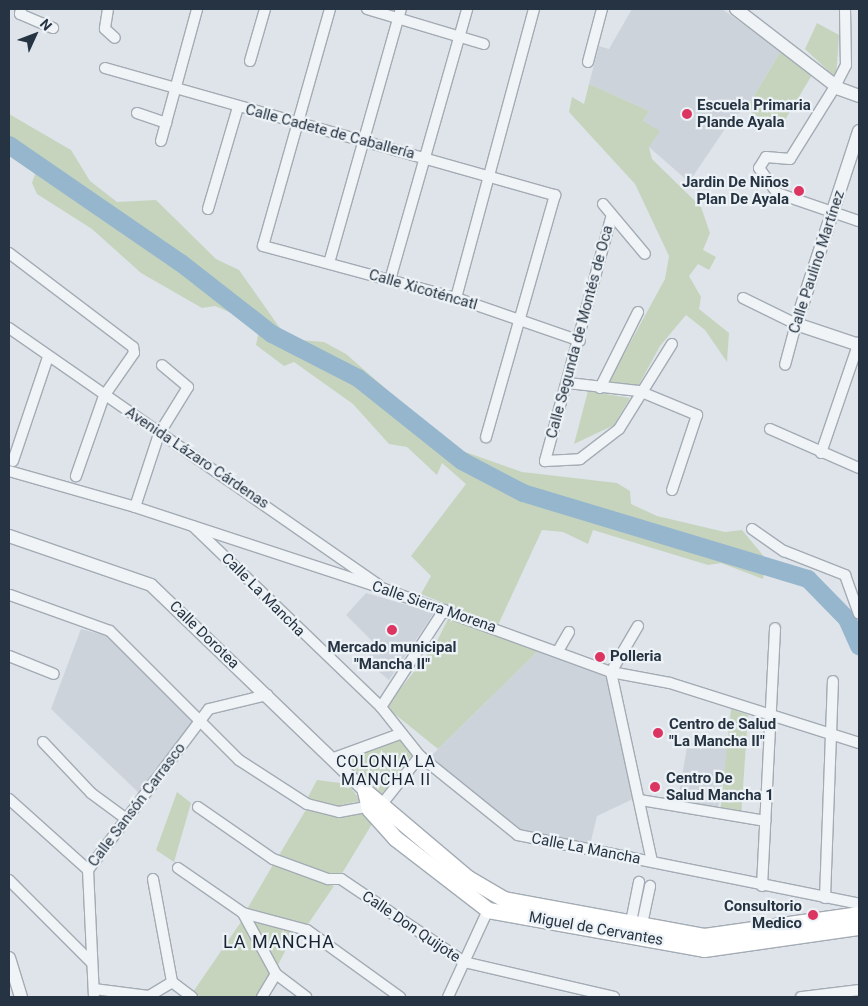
<!DOCTYPE html>
<html>
<head>
<meta charset="utf-8">
<style>
  body { margin:0 }
  #map { position:relative; width:868px; height:1006px; overflow:hidden; background:#dee4e9; font-family:Roboto,sans-serif }
  div>[style] { position:absolute }
  .built>* { inset:0; background:#ccd3db; transform-origin:0 0 }
  .green>* { inset:0; background:#c6d4be; transform-origin:0 0 }
  .river>* { height:18px; margin:-9px; padding:0 9px; transform-origin:9px; border-radius:9px; background:#95b6cd }
  .roads { filter:drop-shadow(1px 0 #a3abb4) drop-shadow(-1px 0 #a3abb4) drop-shadow(0 1px #a3abb4) drop-shadow(0 -1px #a3abb4) }
  .minor>* { height:10px; margin:-5px; padding:0 5px; transform-origin:5px; border-radius:5px; background:#f1f4f7 }
  .tertiary>* { height:12px; margin:-6px; padding:0 6px; transform-origin:6px; border-radius:6px; background:#f1f4f7 }
  .secondary>* { height:15px; margin:-7.5px; padding:0 7.5px; transform-origin:7.5px; border-radius:7.5px; background:#fff }
  .dots>* { width:14px; height:14px; translate:-50% -50%; box-sizing:border-box; border:2px solid #edf2f6; border-radius:50% }
  span { translate:-50% -50%; white-space:nowrap; text-align:center; line-height:1.15; -webkit-text-stroke:4.5px #edf2f6; paint-order:stroke }
  .poi-label { font-size:15px; color:#253342; font-weight:700 }
  .left { translate:0 -50%; text-align:left }
  .right { translate:-100% -50%; text-align:right }
  .street-label { font-size:15px; color:#253342 }
  .neighbourhood-label { font-size:16px; color:#182432; letter-spacing:1px }
  .quarter-label { font-size:18px; color:#182432; letter-spacing:1px }
  .frame { position:absolute; inset:0; border:10px solid #253342; pointer-events:none }
  .north { position:absolute; left:10px; top:10px; width:50px; height:50px; -webkit-text-stroke:4px #edf2f6; paint-order:stroke; rotate:47deg; font-size:14px; font-weight:700; line-height:20px; text-align:center; color:#253342 }
  .north::after { content:''; display:block; margin:auto; width:18px; height:22px; background:#253342; clip-path:polygon(50% 0,100% 100%,50% 72%,0 100%) }
</style>
</head>
<body>
<div id="map">
  <div class="built">
    <i style="clip-path:polygon(632px 9px,722px 9px,781px 51px,746px 109px,733px 117px,689px 182px,649px 147px,643px 121px,649px 111px,589px 84px,599px 46px,609px 49px)"></i>
    <i style="clip-path:polygon(366px 593px,434px 613px,389px 680px,366px 661px,376px 645px,346px 615px)"></i>
    <i style="clip-path:polygon(81px 629px,107px 636px,197px 720px,139px 793px,51px 709px)"></i>
    <i style="clip-path:polygon(540px 649px,607px 676px,635px 798px,597px 816px,590px 845px,518px 830px,429px 758px)"></i>
    <i style="left:688px;top:742px;width:41px;height:64px;rotate:10deg"></i>
  </div>
  <div class="green">
    <i style="clip-path:polygon(817px 23px,839px 35px,836px 78px,805px 49px)"></i>
    <i style="left:781px;top:51px;width:39px;height:68px;rotate:31deg"></i>
    <i style="clip-path:polygon(589px 84px,649px 111px,643px 121px,660px 131px,649px 147px,652px 159px,701px 207px,710px 233px,703px 250px,716px 257px,709px 270px,698px 264px,689px 276px,701px 297px,699px 309px,729px 333px,727px 362px,705px 330px,686px 315px,660px 346px,637px 388px,607px 385px,665px 279px,669px 256px,635px 184px,569px 112px,572px 97px,584px 104px)"></i>
    <i style="clip-path:polygon(9px 114px,71px 150px,90px 181px,117px 202px,156px 200px,216px 259px,239px 270px,282px 331px,300px 340px,324px 342px,346px 354px,454px 448px,522px 472px,617px 483px,630px 491px,631px 504px,657px 516px,725px 532px,742px 530px,767px 560px,763px 579px,721px 563px,708px 565px,593px 530px,588px 544px,563px 532px,542px 530px,498px 625px,421px 594px,431px 576px,411px 556px,466px 484px,442px 463px,437px 475px,407px 447px,389px 444px,353px 404px,294px 362px,284px 366px,256px 345px,259px 331px,248px 320px,215px 306px,202px 308px,141px 273px,92px 229px,37px 194px,32px 183px,35px 174px,9px 151px)"></i>
    <i style="clip-path:polygon(588px 391px,630px 398px,614px 425px,574px 444px)"></i>
    <i style="clip-path:polygon(450px 615px,540px 649px,438px 749px,386px 707px,435px 645px)"></i>
    <i style="clip-path:polygon(731px 709px,748px 715px,741px 817px,720px 814px)"></i>
    <i style="clip-path:polygon(399px 737px,412px 755px,381px 795px,371px 790px,345px 758px)"></i>
    <i style="clip-path:polygon(317px 780px,348px 784px,361px 801px,332px 807px,306px 801px)"></i>
    <i style="clip-path:polygon(177px 792px,191px 803px,174px 862px,156px 850px)"></i>
    <i style="clip-path:polygon(307px 808px,369px 813px,372px 824px,341px 875px,329px 877px,278px 857px)"></i>
    <i style="clip-path:polygon(274px 863px,334px 886px,306px 927px,246px 911px)"></i>
    <i style="clip-path:polygon(248px 917px,297px 928px,276px 969px)"></i>
    <i style="clip-path:polygon(243px 919px,272px 974px,258px 997px,201px 997px,193px 992px)"></i>
  </div>
  <div class="river">
    <i style="left:9px;top:145px;width:209px;rotate:34.5deg"></i>
    <i style="left:181px;top:263px;width:115px;rotate:38deg"></i>
    <i style="left:272px;top:334px;width:97px;rotate:27.1deg"></i>
    <i style="left:358px;top:378px;width:133px;rotate:38.6deg"></i>
    <i style="left:462px;top:461px;width:69px;rotate:27.7deg"></i>
    <i style="left:523px;top:493px;width:298px;rotate:16.8deg"></i>
    <i style="left:808px;top:579px;width:56px;rotate:45.7deg"></i>
    <i style="left:847px;top:619px;width:30px;rotate:66deg"></i>
  </div>
  <div class="roads">
    <div class="minor">
      <i style="left:21px;top:9px;width:5px;rotate:101deg"></i>
      <i style="left:20px;top:14px;width:36px;rotate:23deg"></i>
      <i style="left:108px;top:9px;width:20px;rotate:99deg"></i>
      <i style="left:105px;top:29px;width:13px;rotate:42deg"></i>
      <i style="left:330px;top:9px;width:246px;rotate:105.8deg"></i>
      <i style="left:263px;top:246px;width:200px;rotate:15.1deg"></i>
      <i style="left:456px;top:298px;width:131px;rotate:19.1deg"></i>
      <i style="left:367px;top:9px;width:122px;rotate:16.7deg"></i>
      <i style="left:845px;top:9px;width:56px;rotate:89deg"></i>
      <i style="left:846px;top:65px;width:22px;rotate:117deg"></i>
      <i style="left:836px;top:85px;width:87px;rotate:121.9deg"></i>
      <i style="left:790px;top:159px;width:24px;rotate:-175deg"></i>
      <i style="left:766px;top:157px;width:13px;rotate:122deg"></i>
      <i style="left:759px;top:168px;width:31px;rotate:54deg"></i>
      <i style="left:777px;top:193px;width:87px;rotate:18.9deg"></i>
      <i style="left:250px;top:61px;width:54px;rotate:-73.9deg"></i>
      <i style="left:588px;top:62px;width:55px;rotate:-75.2deg"></i>
      <i style="left:105px;top:68px;width:468px;rotate:15.8deg"></i>
      <i style="left:555px;top:195px;width:252px;rotate:105.9deg"></i>
      <i style="left:137px;top:113px;width:31px;rotate:19deg"></i>
      <i style="left:161px;top:141px;width:137px;rotate:-74.7deg"></i>
      <i style="left:603px;top:204px;width:65px;rotate:50deg"></i>
      <i style="left:208px;top:209px;width:106px;rotate:-73.6deg"></i>
      <i style="left:611px;top:218px;width:252px;rotate:105.2deg"></i>
      <i style="left:545px;top:461px;width:35px;rotate:-3deg"></i>
      <i style="left:580px;top:459px;width:49px;rotate:-37.6deg"></i>
      <i style="left:619px;top:429px;width:100px;rotate:-58.1deg"></i>
      <i style="left:9px;top:253px;width:156px;rotate:37.2deg"></i>
      <i style="left:133px;top:347px;width:6px;rotate:81deg"></i>
      <i style="left:134px;top:353px;width:52px;rotate:124.9deg"></i>
      <i style="left:104px;top:396px;width:85px;rotate:109.3deg"></i>
      <i style="left:329px;top:263px;width:264px;rotate:-74.2deg"></i>
      <i style="left:390px;top:280px;width:282px;rotate:-74.1deg"></i>
      <i style="left:456px;top:298px;width:299px;rotate:-74.9deg"></i>
      <i style="left:743px;top:298px;width:59px;rotate:26.1deg"></i>
      <i style="left:796px;top:324px;width:42px;rotate:105deg"></i>
      <i style="left:9px;top:328px;width:449px;rotate:34.8deg"></i>
      <i style="left:568px;top:383px;width:71px;rotate:6.4deg"></i>
      <i style="left:639px;top:391px;width:63px;rotate:22.5deg"></i>
      <i style="left:697px;top:415px;width:79px;rotate:108.4deg"></i>
      <i style="left:600px;top:388px;width:85px;rotate:-63.4deg"></i>
      <i style="left:770px;top:429px;width:97px;rotate:23.7deg"></i>
      <i style="left:821px;top:453px;width:117px;rotate:-71.1deg"></i>
      <i style="left:13px;top:461px;width:110px;rotate:-71.4deg"></i>
      <i style="left:9px;top:471px;width:131px;rotate:15.9deg"></i>
      <i style="left:135px;top:507px;width:262px;rotate:18.2deg"></i>
      <i style="left:384px;top:589px;width:242px;rotate:20.1deg"></i>
      <i style="left:611px;top:672px;width:60px;rotate:10.6deg"></i>
      <i style="left:670px;top:683px;width:198px;rotate:17.6deg"></i>
      <i style="left:135px;top:507px;width:77px;rotate:-71.8deg"></i>
      <i style="left:159px;top:434px;width:55px;rotate:-58.3deg"></i>
      <i style="left:188px;top:387px;width:34px;rotate:-140deg"></i>
      <i style="left:194px;top:527px;width:260px;rotate:43.9deg"></i>
      <i style="left:381px;top:707px;width:63px;rotate:51.5deg"></i>
      <i style="left:420px;top:756px;width:126px;rotate:38.9deg"></i>
      <i style="left:518px;top:835px;width:348px;rotate:11.4deg"></i>
      <i style="left:752px;top:529px;width:39px;rotate:35deg"></i>
      <i style="left:784px;top:551px;width:66px;rotate:21.5deg"></i>
      <i style="left:845px;top:575px;width:41px;rotate:70.3deg"></i>
      <i style="left:10px;top:595px;width:106px;rotate:19.8deg"></i>
      <i style="left:110px;top:631px;width:182px;rotate:45deg"></i>
      <i style="left:239px;top:760px;width:81px;rotate:32.9deg"></i>
      <i style="left:307px;top:804px;width:33px;rotate:14deg"></i>
      <i style="left:339px;top:812px;width:44px;rotate:-10.5deg"></i>
      <i style="left:382px;top:804px;width:61px;rotate:-51.6deg"></i>
      <i style="left:638px;top:626px;width:53px;rotate:120.4deg"></i>
      <i style="left:611px;top:672px;width:194px;rotate:77.8deg"></i>
      <i style="left:558px;top:651px;width:22px;rotate:-60deg"></i>
      <i style="left:9px;top:656px;width:48px;rotate:21.8deg"></i>
      <i style="left:381px;top:707px;width:116px;rotate:-57deg"></i>
      <i style="left:43px;top:742px;width:70px;rotate:46.7deg"></i>
      <i style="left:91px;top:793px;width:42px;rotate:36.3deg"></i>
      <i style="left:334px;top:758px;width:70px;rotate:-20deg"></i>
      <i style="left:9px;top:799px;width:106px;rotate:41.9deg"></i>
      <i style="left:640px;top:800px;width:127px;rotate:9.5deg"></i>
      <i style="left:198px;top:807px;width:91px;rotate:34.7deg"></i>
      <i style="left:273px;top:859px;width:59px;rotate:20deg"></i>
      <i style="left:328px;top:879px;width:13px"></i>
      <i style="left:341px;top:879px;width:148px;rotate:34deg"></i>
      <i style="left:464px;top:962px;width:154px;rotate:13.1deg"></i>
      <i style="left:178px;top:868px;width:79px;rotate:34.7deg"></i>
      <i style="left:243px;top:913px;width:69px;rotate:61.6deg"></i>
      <i style="left:276px;top:974px;width:38px;rotate:37deg"></i>
      <i style="left:153px;top:879px;width:105px;rotate:79.5deg"></i>
      <i style="left:9px;top:880px;width:117px;rotate:45deg"></i>
      <i style="left:762px;top:886px;width:258px;rotate:-87.1deg"></i>
      <i style="left:825px;top:898px;width:217px;rotate:-87.9deg"></i>
      <i style="left:243px;top:913px;width:66px;rotate:14.9deg"></i>
      <i style="left:307px;top:930px;width:115px;rotate:35.8deg"></i>
      <i style="left:631px;top:922px;width:41px;rotate:-78.7deg"></i>
      <i style="left:642px;top:924px;width:39px;rotate:-78deg"></i>
      <i style="left:172px;top:982px;width:25px;rotate:37deg"></i>
      <i style="left:94px;top:989px;width:55px;rotate:7.3deg"></i>
      <i style="left:149px;top:996px;width:27px;rotate:-31deg"></i>
      <i style="left:94px;top:997px;width:127px;rotate:-92.7deg"></i>
      <i style="left:88px;top:870px;width:201px;rotate:-53.1deg"></i>
      <i style="left:209px;top:709px;width:60px;rotate:-13.6deg"></i>
      <i style="left:262px;top:997px;width:27px;rotate:-59deg"></i>
      <i style="left:448px;top:997px;width:96px;rotate:-65.3deg"></i>
      <i style="left:801px;top:997px;width:58px;rotate:-6.9deg"></i>
    </div>
    <div class="tertiary">
      <i style="left:736px;top:9px;width:131px;rotate:37.6deg"></i>
      <i style="left:840px;top:89px;width:20px;rotate:20deg"></i>
      <i style="left:859px;top:131px;width:203px;rotate:108.1deg"></i>
      <i style="left:796px;top:324px;width:66px;rotate:18.4deg"></i>
      <i style="left:9px;top:536px;width:150px;rotate:19deg"></i>
      <i style="left:151px;top:585px;width:297px;rotate:43.9deg"></i>
      <i style="left:9px;top:958px;width:41px;rotate:72.9deg"></i>
    </div>
    <div class="secondary">
      <i style="left:365px;top:791px;width:18px;rotate:77deg"></i>
      <i style="left:369px;top:809px;width:39px;rotate:48deg"></i>
      <i style="left:395px;top:838px;width:118px;rotate:37.7deg"></i>
      <i style="left:488px;top:910px;width:219px;rotate:10.2deg"></i>
      <i style="left:704px;top:949px;width:157px;rotate:-8.1deg"></i>
      <i style="left:365px;top:791px;width:135px;rotate:40.2deg"></i>
      <i style="left:468px;top:878px;width:42px;rotate:30.3deg"></i>
      <i style="left:504px;top:899px;width:203px;rotate:10.5deg"></i>
      <i style="left:704px;top:936px;width:157px;rotate:-8.1deg"></i>
    </div>
  </div>
  <div class="dots">
    <i style="left:687px;top:114px;background:#dc3561"></i>
    <i style="left:799px;top:191px;background:#dc3561"></i>
    <i style="left:392px;top:630px;background:#dc3561"></i>
    <i style="left:600px;top:657px;background:#dc3561"></i>
    <i style="left:658px;top:733px;background:#dc3561"></i>
    <i style="left:655px;top:787px;background:#dc3561"></i>
    <i style="left:813px;top:915px;background:#dc3561"></i>
  </div>
  <div class="poi-label">
    <span class="left" style="left:697px;top:114px">Escuela Primaria<br>Plande Ayala</span>
    <span class="right" style="left:789px;top:191px">Jardin De Niños<br>Plan De Ayala</span>
    <span style="left:392px;top:656px">Mercado municipal<br>"Mancha II"</span>
    <span class="left" style="left:610px;top:657px">Polleria</span>
    <span class="left" style="left:669px;top:733px">Centro de Salud<br>"La Mancha II"</span>
    <span class="left" style="left:666px;top:787px">Centro De<br>Salud Mancha 1</span>
    <span class="right" style="left:802px;top:915px">Consultorio<br>Medico</span>
  </div>
  <div class="street-label">
    <span style="left:330px;top:132px;rotate:15deg">Calle Cadete de Caballería</span>
    <span style="left:817px;top:262px;rotate:-72deg">Calle Paulino Martínez</span>
    <span style="left:423px;top:290px;rotate:16deg">Calle Xicoténcatl</span>
    <span style="left:580px;top:332px;rotate:-75deg">Calle Segunda de Montés de Oca</span>
    <span style="left:197px;top:458px;rotate:34deg">Avenida Lázaro Cárdenas</span>
    <span style="left:263px;top:595px;rotate:45deg">Calle La Mancha</span>
    <span style="left:434px;top:607px;rotate:19deg">Calle Sierra Morena</span>
    <span style="left:204px;top:635px;rotate:44deg">Calle Dorotea</span>
    <span style="left:137px;top:805px;rotate:-53deg">Calle Sansón Carrasco</span>
    <span style="left:586px;top:849px;rotate:11deg">Calle La Mancha</span>
    <span style="left:411px;top:927px;rotate:34deg">Calle Don Quijote</span>
    <span style="left:596px;top:929px;rotate:10deg">Miguel de Cervantes</span>
  </div>
  <div class="neighbourhood-label">
    <span style="left:386px;top:771px">COLONIA LA<br>MANCHA II</span>
  </div>
  <div class="quarter-label">
    <span style="left:279px;top:942px">LA MANCHA</span>
  </div>
  <div class="frame"></div>
  <div class="north">N</div>
</div>
</body>
</html>
